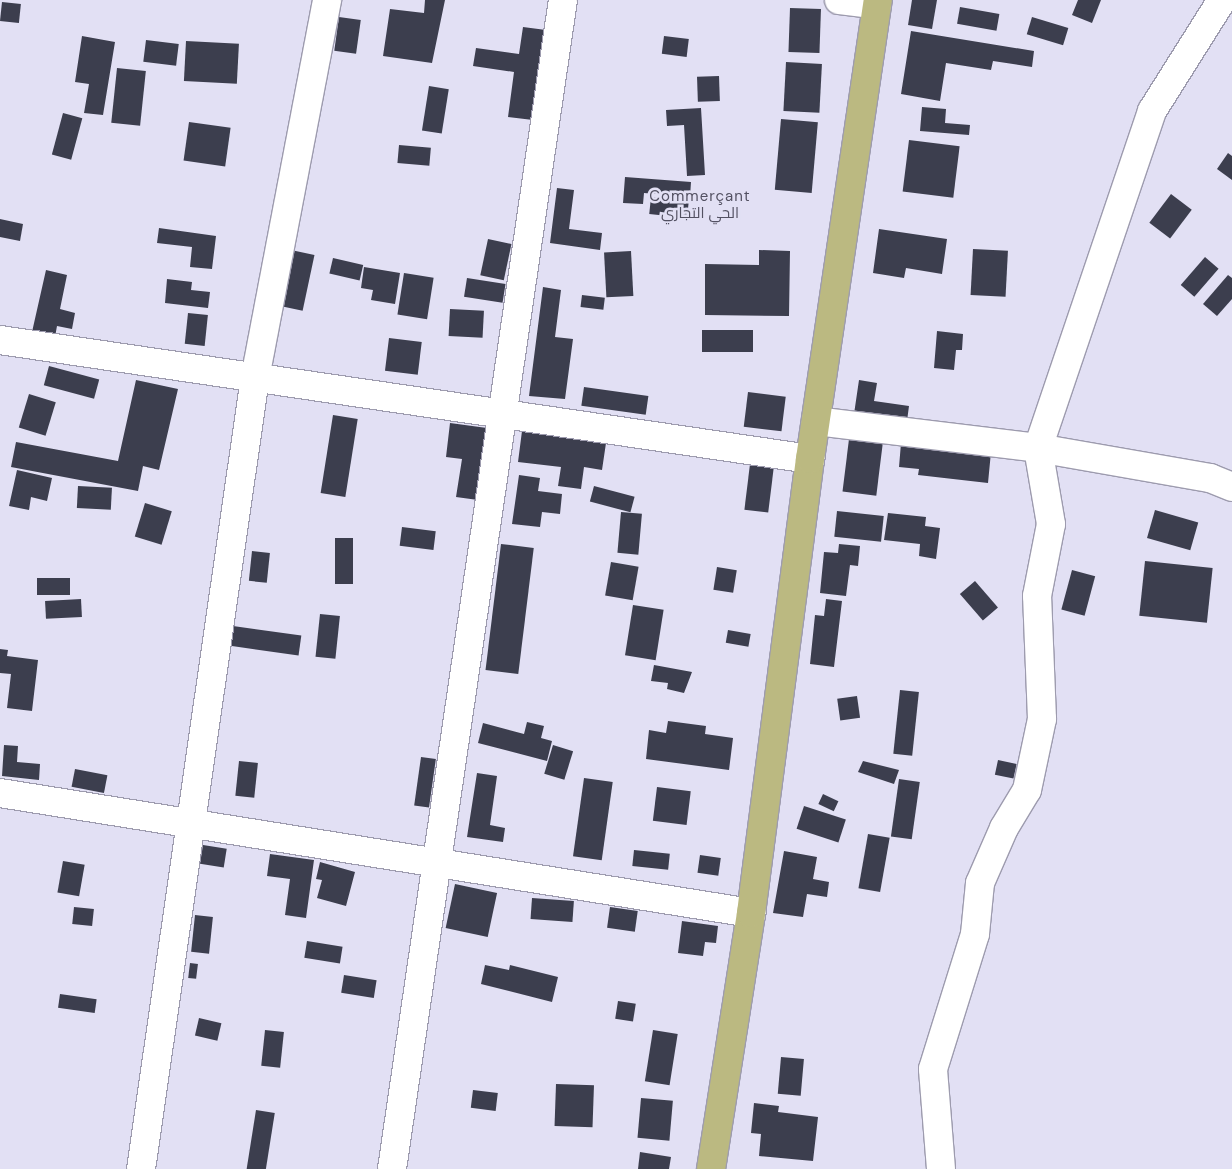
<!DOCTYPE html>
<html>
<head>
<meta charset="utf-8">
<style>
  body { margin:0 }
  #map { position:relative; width:1232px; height:1169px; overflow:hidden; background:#e2e0f4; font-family:"DM Sans",Cairo,sans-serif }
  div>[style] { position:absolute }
  .building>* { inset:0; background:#3c3e4e; transform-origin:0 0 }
  .roads { filter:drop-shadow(1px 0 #9d9bae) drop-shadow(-1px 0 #9d9bae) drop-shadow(0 1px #9d9bae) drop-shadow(0 -1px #9d9bae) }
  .street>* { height:28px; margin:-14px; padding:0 14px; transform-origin:14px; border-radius:14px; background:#fff }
  .primary>* { height:28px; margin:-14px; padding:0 14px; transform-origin:14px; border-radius:14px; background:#bbb981 }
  span { translate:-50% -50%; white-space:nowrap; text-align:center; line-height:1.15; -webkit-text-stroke:5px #e2e0f4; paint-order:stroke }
  .neighbourhood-label { font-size:15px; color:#535162; letter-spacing:1px }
</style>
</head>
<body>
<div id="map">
  <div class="building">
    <i style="clip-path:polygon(425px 0,445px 0,432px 63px,383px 56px,390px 9px,424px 13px)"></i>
    <i style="clip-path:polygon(912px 0,937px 0,932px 29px,908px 25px)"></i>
    <i style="clip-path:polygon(1078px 0,1101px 0,1092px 23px,1072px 15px)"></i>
    <i style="left:2px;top:2px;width:19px;height:19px;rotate:6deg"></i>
    <i style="left:960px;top:7px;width:40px;height:17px;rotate:10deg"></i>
    <i style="left:790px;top:8px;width:31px;height:44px;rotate:2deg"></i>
    <i style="left:339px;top:17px;width:22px;height:34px;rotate:8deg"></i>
    <i style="left:1032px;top:17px;width:38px;height:18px;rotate:17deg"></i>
    <i style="clip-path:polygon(523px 27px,546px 30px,533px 120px,508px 117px,514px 72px,473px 66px,476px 48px,519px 54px)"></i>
    <i style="clip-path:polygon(911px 31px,1034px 51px,1032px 67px,993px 61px,991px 70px,946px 63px,940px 101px,901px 94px)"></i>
    <i style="clip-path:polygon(82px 36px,115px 42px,103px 115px,84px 113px,89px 84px,75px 82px)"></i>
    <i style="left:664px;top:36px;width:25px;height:18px;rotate:7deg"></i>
    <i style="left:146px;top:40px;width:33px;height:22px;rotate:7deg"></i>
    <i style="left:186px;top:41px;width:53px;height:40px;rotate:3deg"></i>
    <i style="left:786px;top:62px;width:36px;height:49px;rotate:3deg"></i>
    <i style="left:117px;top:68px;width:29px;height:55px;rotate:6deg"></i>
    <i style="left:719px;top:76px;width:25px;height:22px;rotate:88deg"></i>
    <i style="left:429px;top:86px;width:20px;height:45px;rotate:9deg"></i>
    <i style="clip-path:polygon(922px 107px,946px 109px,945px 123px,970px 125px,969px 135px,920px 131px)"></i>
    <i style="clip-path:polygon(701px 108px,705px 175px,687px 176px,684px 125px,667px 126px,666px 110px)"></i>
    <i style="left:63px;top:113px;width:20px;height:43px;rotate:15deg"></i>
    <i style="left:781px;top:119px;width:37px;height:71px;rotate:5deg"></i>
    <i style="left:189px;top:122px;width:42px;height:39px;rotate:8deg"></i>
    <i style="left:909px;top:140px;width:51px;height:52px;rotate:7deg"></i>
    <i style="left:399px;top:145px;width:32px;height:18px;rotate:5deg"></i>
    <i style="clip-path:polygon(1228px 153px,1232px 156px,1232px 180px,1217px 169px)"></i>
    <i style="clip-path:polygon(625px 177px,691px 182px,690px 197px,644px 193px,643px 204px,623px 203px)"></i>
    <i style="clip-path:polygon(557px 188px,574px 190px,569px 229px,602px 233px,600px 250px,550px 243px)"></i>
    <i style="left:1171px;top:194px;width:26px;height:36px;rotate:37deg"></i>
    <i style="left:651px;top:197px;width:38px;height:17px;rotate:6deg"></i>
    <i style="clip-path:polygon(0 219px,23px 224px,20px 241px,0 237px)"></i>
    <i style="clip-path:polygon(159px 228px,216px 236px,212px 269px,190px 267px,192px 247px,157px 243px)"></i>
    <i style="clip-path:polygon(879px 229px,947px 239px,942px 274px,906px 268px,904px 278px,873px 273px)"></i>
    <i style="left:488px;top:239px;width:24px;height:37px;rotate:12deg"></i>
    <i style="left:973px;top:249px;width:35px;height:46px;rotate:3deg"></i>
    <i style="left:291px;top:250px;width:24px;height:57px;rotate:12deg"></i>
    <i style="clip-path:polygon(759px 250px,790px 251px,789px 316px,705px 315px,705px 264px,759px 265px)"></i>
    <i style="left:631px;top:251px;width:45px;height:27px;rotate:87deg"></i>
    <i style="left:1205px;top:257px;width:18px;height:37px;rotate:41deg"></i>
    <i style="left:333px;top:258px;width:31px;height:16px;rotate:13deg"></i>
    <i style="clip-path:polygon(364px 267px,400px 273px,395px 304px,371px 300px,373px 290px,361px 288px)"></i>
    <i style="clip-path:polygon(46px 270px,67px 275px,60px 309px,75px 313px,72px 329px,57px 326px,55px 337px,32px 332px)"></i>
    <i style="left:404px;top:273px;width:30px;height:42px;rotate:9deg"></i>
    <i style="clip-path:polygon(1228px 275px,1232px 278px,1232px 299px,1217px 316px,1203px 304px)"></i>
    <i style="left:467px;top:278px;width:39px;height:19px;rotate:9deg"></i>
    <i style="clip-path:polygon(167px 279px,192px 282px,191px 290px,210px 292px,208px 308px,165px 303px)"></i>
    <i style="clip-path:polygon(543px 287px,561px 290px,555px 337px,573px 339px,565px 399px,529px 396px)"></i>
    <i style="left:582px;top:295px;width:23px;height:12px;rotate:7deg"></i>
    <i style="left:450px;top:309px;width:34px;height:27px;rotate:3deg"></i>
    <i style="left:188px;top:313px;width:20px;height:31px;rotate:6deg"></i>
    <i style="left:753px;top:330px;width:22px;height:51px;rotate:90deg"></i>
    <i style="clip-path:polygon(937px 331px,963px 334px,962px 350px,956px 350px,954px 370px,934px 368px)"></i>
    <i style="left:389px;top:338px;width:33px;height:33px;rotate:7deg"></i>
    <i style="left:49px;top:366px;width:52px;height:20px;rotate:15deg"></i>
    <i style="clip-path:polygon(136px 380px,178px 389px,159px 470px,143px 466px,138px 491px,11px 467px,16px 442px,118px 461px)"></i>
    <i style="clip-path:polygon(859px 380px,877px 383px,874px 401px,909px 406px,907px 421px,854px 414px)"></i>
    <i style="left:584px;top:387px;width:65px;height:19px;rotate:8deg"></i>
    <i style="left:748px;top:392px;width:38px;height:35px;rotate:7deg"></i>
    <i style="left:29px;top:394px;width:28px;height:35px;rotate:17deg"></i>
    <i style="left:333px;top:415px;width:25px;height:79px;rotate:9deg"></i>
    <i style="clip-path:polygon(450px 423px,487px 428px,478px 500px,456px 497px,462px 459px,446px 457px)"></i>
    <i style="clip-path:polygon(522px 431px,606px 443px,602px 470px,584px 467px,581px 489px,558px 486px,561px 467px,518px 462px)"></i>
    <i style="left:849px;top:439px;width:34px;height:53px;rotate:7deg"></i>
    <i style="clip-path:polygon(901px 443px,991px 452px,988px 483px,918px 475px,919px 469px,899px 467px)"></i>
    <i style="left:750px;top:464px;width:24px;height:46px;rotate:7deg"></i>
    <i style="clip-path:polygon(17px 470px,52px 478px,47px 501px,31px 497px,29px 510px,9px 506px)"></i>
    <i style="clip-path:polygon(519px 475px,540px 478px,538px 491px,562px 494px,560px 514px,542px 512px,540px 527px,512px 524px)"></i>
    <i style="left:78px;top:486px;width:34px;height:22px;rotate:3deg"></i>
    <i style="left:594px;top:486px;width:42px;height:16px;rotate:15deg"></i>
    <i style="left:145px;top:503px;width:28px;height:35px;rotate:17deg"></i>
    <i style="left:1155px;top:510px;width:45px;height:29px;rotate:16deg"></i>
    <i style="left:837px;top:511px;width:47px;height:26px;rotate:6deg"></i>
    <i style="left:621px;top:512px;width:21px;height:41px;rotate:5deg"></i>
    <i style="clip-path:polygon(888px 513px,926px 517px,925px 526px,940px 528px,936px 559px,919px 556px,920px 544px,884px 540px)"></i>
    <i style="left:402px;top:527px;width:34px;height:19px;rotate:7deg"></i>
    <i style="left:335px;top:538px;width:18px;height:46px"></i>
    <i style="left:501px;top:544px;width:33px;height:127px;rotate:7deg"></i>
    <i style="clip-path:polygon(839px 544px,860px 546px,858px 566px,850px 565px,846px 596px,820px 593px,824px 552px,838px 553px)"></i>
    <i style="left:252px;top:551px;width:18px;height:30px;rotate:6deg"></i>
    <i style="left:1145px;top:561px;width:68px;height:55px;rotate:6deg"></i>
    <i style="left:611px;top:562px;width:28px;height:34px;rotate:10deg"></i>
    <i style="left:717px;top:567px;width:20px;height:23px;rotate:9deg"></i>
    <i style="left:1072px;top:570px;width:24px;height:41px;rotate:15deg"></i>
    <i style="left:37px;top:578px;width:33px;height:17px"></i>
    <i style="left:975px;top:581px;width:35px;height:20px;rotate:49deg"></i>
    <i style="left:81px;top:599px;width:18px;height:36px;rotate:87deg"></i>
    <i style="clip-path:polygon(826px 599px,842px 601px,834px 667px,810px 664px,815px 615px,824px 616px)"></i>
    <i style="left:633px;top:605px;width:31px;height:51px;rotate:9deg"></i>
    <i style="left:320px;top:614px;width:20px;height:43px;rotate:6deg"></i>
    <i style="left:233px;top:626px;width:69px;height:20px;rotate:8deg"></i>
    <i style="left:728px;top:630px;width:23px;height:13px;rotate:10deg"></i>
    <i style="clip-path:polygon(0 649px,8px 650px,7px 656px,38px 660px,32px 711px,7px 708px,11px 674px,0 673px)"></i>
    <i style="clip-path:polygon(654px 665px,692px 672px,684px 693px,667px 689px,668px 683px,651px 681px)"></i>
    <i style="left:900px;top:690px;width:19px;height:64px;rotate:6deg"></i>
    <i style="left:857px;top:696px;width:22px;height:20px;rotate:82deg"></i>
    <i style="clip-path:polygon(668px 721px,706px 726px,705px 734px,733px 738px,729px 770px,646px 759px,649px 730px,666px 733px)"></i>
    <i style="clip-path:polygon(527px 722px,544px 726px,541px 738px,552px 741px,547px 761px,478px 743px,483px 723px,524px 734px)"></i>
    <i style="clip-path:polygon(4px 745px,18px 746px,17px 762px,40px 764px,39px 780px,2px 776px)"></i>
    <i style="left:553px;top:745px;width:21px;height:30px;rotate:17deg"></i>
    <i style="left:421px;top:757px;width:15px;height:49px;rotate:8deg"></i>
    <i style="left:998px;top:760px;width:19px;height:15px;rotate:12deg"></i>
    <i style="left:239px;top:761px;width:19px;height:35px;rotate:6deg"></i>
    <i style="clip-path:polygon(863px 761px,899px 770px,894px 784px,858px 772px)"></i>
    <i style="left:75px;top:769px;width:33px;height:18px;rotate:11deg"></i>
    <i style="clip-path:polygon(477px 773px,497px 776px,490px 825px,505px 828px,503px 842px,467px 837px)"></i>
    <i style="left:584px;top:778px;width:29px;height:79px;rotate:8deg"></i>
    <i style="left:899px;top:779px;width:21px;height:58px;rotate:8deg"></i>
    <i style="left:657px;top:787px;width:34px;height:34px;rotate:7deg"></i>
    <i style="left:823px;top:794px;width:17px;height:11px;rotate:25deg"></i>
    <i style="left:804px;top:806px;width:44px;height:24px;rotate:18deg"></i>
    <i style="left:868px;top:834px;width:22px;height:55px;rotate:10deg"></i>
    <i style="left:203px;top:845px;width:24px;height:19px;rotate:9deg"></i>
    <i style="left:634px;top:850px;width:36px;height:16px;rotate:6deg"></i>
    <i style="clip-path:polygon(784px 851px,817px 857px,813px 879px,829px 882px,827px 897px,807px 894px,803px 917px,773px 913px)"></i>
    <i style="clip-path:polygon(270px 854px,314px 860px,306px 918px,285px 915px,290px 879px,267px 876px)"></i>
    <i style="left:700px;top:855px;width:21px;height:18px;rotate:8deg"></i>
    <i style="left:63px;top:861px;width:22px;height:32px;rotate:10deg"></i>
    <i style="clip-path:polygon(320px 862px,355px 872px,346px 906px,317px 898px,322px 880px,316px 879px)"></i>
    <i style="left:455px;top:884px;width:43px;height:45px;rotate:12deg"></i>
    <i style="left:532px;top:898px;width:42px;height:21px;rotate:4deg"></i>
    <i style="left:74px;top:907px;width:20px;height:17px;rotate:6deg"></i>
    <i style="left:610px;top:907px;width:28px;height:21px;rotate:8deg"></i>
    <i style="left:195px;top:915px;width:18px;height:37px;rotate:6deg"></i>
    <i style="clip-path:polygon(682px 921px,718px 926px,716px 943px,705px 942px,703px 956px,678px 953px)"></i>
    <i style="left:307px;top:941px;width:36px;height:17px;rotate:9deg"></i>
    <i style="left:190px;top:963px;width:8px;height:15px;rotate:7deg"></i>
    <i style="clip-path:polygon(485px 965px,509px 970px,510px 965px,558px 977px,552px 1002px,481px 984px)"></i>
    <i style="left:344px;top:975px;width:33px;height:18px;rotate:9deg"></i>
    <i style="left:60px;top:994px;width:37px;height:14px;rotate:8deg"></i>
    <i style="left:618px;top:1001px;width:18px;height:18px;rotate:9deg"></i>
    <i style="left:199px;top:1018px;width:23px;height:18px;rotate:13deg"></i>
    <i style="left:265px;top:1030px;width:19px;height:36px;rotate:6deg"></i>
    <i style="left:653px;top:1030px;width:25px;height:52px;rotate:9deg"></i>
    <i style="left:781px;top:1057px;width:23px;height:37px;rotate:5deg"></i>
    <i style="left:556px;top:1084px;width:38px;height:42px;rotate:2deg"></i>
    <i style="left:473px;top:1090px;width:25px;height:18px;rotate:7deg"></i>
    <i style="left:641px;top:1098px;width:32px;height:40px;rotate:5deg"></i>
    <i style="clip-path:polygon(754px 1103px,779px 1106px,778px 1112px,818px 1117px,813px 1161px,759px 1156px,761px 1134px,751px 1133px)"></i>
    <i style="left:256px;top:1110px;width:19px;height:60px;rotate:9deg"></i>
    <i style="clip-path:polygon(640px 1152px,671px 1157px,669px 1169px,638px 1169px)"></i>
  </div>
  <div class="roads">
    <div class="street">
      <i style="left:839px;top:0;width:38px;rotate:7deg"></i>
      <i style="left:0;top:340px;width:819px;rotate:8.36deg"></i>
      <i style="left:816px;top:421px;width:224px;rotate:6.9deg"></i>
      <i style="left:1038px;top:448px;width:175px;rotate:9.9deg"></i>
      <i style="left:1210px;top:478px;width:24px;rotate:22deg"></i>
      <i style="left:0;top:793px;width:761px;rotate:9.08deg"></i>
      <i style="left:141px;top:1169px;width:799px;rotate:-81.8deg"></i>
      <i style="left:255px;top:378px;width:385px;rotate:-79.2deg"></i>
      <i style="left:392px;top:1169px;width:1181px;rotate:-81.68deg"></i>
      <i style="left:941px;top:1169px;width:100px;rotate:-94.6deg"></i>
      <i style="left:933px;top:1069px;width:141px;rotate:-72.7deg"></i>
      <i style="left:975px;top:934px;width:51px;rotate:-84.4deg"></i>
      <i style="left:980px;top:883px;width:60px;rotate:-66.4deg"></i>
      <i style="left:1004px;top:828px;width:44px;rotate:-58.8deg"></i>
      <i style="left:1027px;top:790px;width:73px;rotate:-78.1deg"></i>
      <i style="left:1042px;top:719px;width:123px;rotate:-92.3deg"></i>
      <i style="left:1037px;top:596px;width:73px;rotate:-79deg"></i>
      <i style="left:1051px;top:524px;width:77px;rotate:-99.7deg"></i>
      <i style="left:1038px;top:448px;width:356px;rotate:-71.3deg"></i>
      <i style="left:1152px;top:111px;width:131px;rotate:-57.8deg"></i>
    </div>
    <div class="primary">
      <i style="left:711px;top:1169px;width:259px;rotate:-81.1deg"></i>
      <i style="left:751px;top:913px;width:458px;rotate:-82.6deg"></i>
      <i style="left:810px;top:459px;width:464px;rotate:-81.6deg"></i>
    </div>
  </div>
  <div class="neighbourhood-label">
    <span style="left:700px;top:205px">Commerçant<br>الحي التجاري</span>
  </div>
</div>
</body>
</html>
